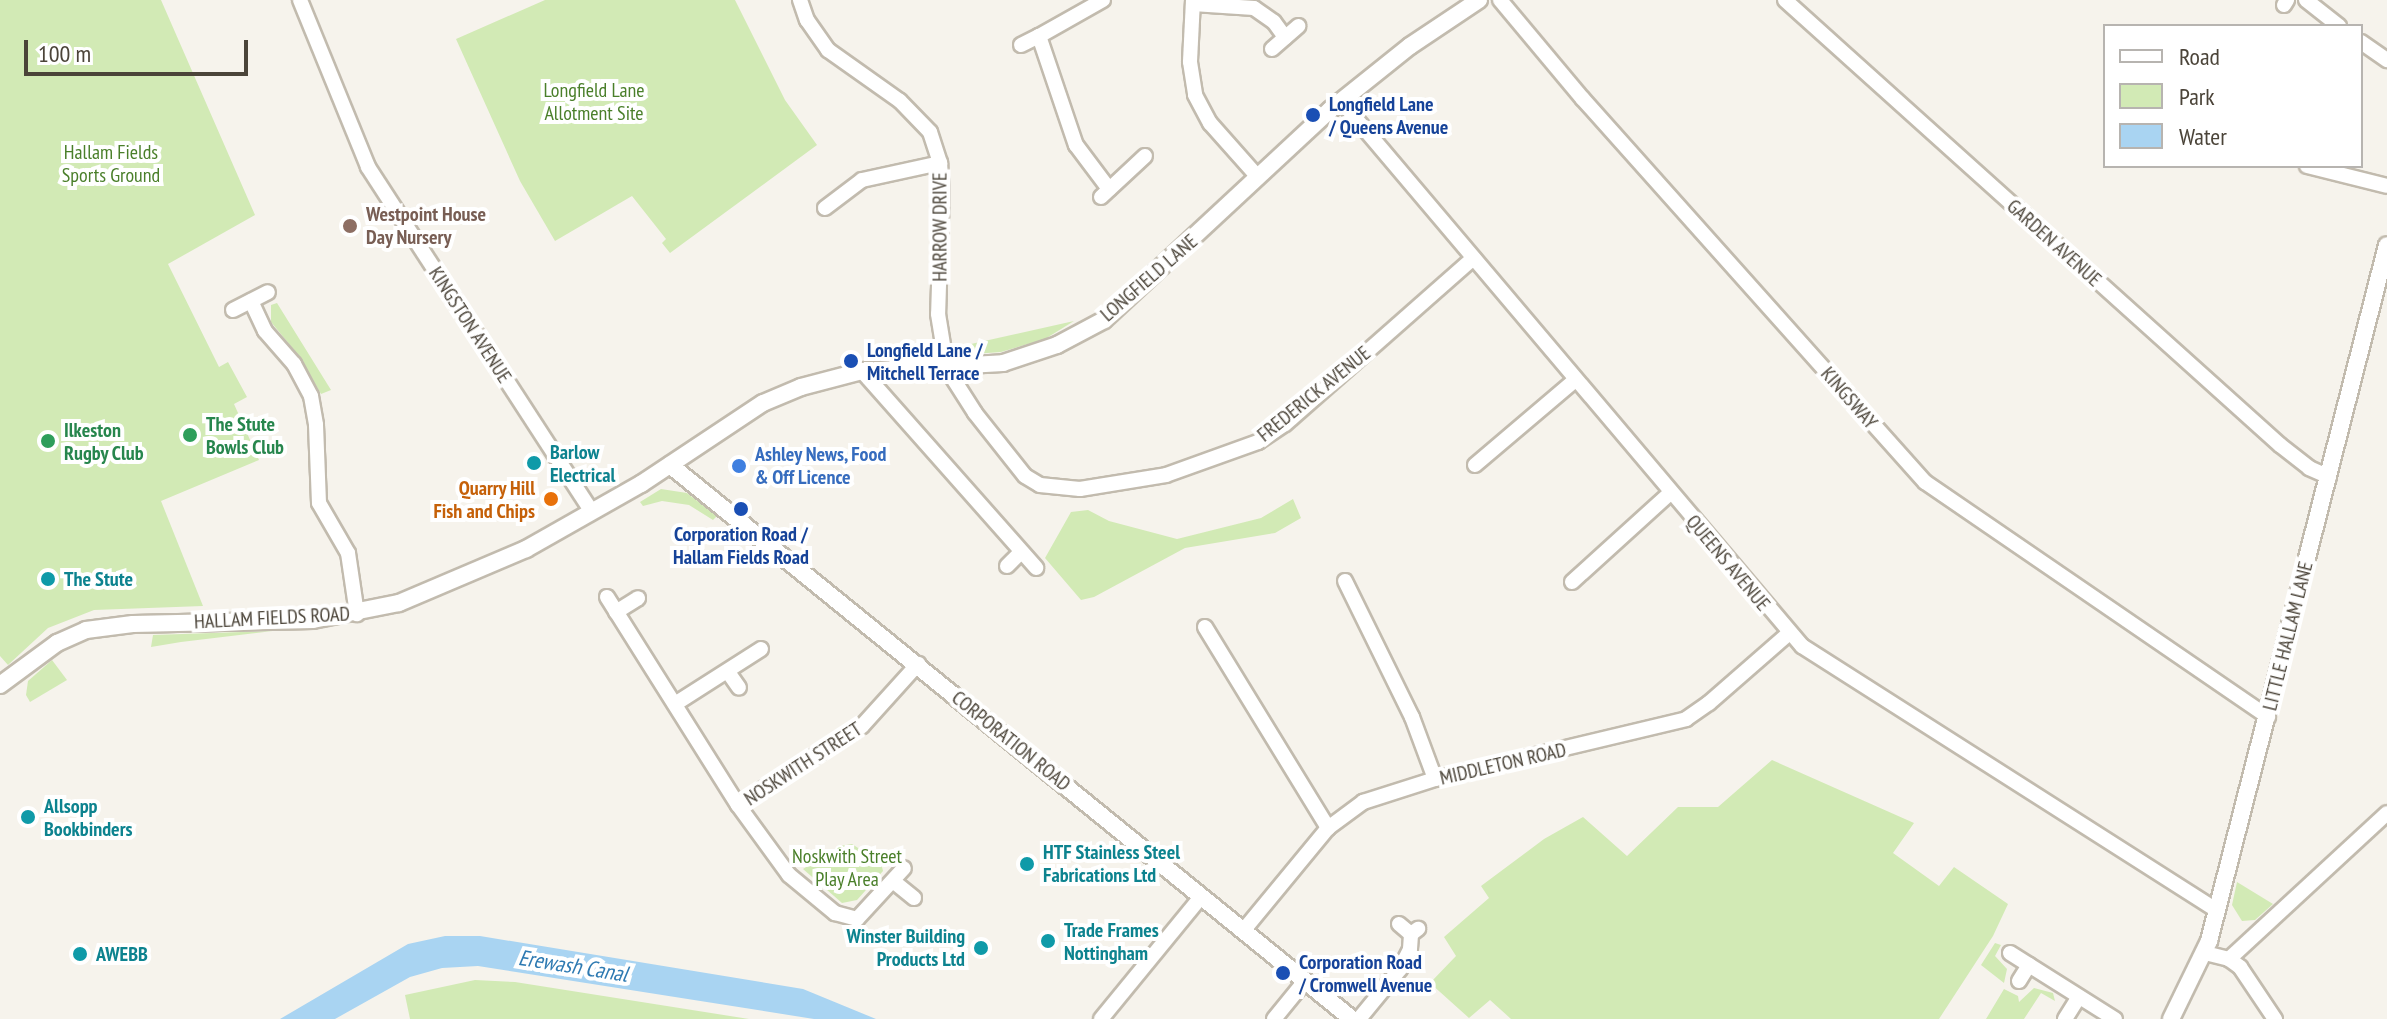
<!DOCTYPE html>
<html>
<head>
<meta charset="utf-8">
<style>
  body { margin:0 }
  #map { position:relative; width:2387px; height:1019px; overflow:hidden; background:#f6f3ec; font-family:"PT Sans Narrow",sans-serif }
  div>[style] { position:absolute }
  .green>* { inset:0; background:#d2eab5 }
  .water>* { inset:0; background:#a9d4f2 }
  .roads { filter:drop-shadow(2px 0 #c2bbae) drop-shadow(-2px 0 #c2bbae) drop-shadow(0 2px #c2bbae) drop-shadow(0 -2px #c2bbae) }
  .minor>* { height:14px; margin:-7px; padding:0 7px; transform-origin:7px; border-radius:7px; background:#fff }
  .tertiary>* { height:16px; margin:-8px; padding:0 8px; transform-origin:8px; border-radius:8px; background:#fff }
  .dots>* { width:22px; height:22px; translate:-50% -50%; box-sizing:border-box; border:4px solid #fff; border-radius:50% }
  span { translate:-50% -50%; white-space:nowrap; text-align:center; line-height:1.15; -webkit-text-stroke:8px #fff; paint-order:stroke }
  .park-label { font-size:20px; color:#4a7f2a }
  .transit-label { font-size:20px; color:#164399; font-weight:700 }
  .left { translate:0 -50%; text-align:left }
  .education-label { font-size:20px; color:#785e54; font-weight:700 }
  .street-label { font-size:20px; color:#4b4439 }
  .leisure-label { font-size:20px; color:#27864d; font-weight:700 }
  .culture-label { font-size:20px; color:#0d838f; font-weight:700 }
  .right { translate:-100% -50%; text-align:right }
  .shop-label { font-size:20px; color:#366cbe; font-weight:700 }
  .food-label { font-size:20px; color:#c56008; font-weight:700 }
  .water-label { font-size:22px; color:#2e7ab2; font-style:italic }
  .legend { position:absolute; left:2103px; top:24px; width:260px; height:144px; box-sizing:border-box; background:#fff; border:2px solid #b7b4b0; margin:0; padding:10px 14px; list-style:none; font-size:24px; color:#4b4439 }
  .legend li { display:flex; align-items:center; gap:16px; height:40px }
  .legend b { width:40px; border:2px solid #b7b4b0 }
  .scale { position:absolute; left:24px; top:40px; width:224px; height:36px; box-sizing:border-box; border:4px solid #4b4439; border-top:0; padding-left:10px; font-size:24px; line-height:28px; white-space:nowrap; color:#4b4439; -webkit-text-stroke:6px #fff; paint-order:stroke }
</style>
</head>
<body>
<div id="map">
  <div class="green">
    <i style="clip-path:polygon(0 0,161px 0,255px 215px,168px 264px,219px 367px,228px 362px,247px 397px,234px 404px,259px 460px,161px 501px,203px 606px,94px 610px,48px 628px,8px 665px,0 656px)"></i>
    <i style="clip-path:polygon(545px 0,735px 0,785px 100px,817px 145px,670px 253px,662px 243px,666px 239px,632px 196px,555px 241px,520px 181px,456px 39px)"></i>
    <i style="clip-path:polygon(277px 303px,331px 390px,321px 394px,298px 355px,271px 322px,271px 305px)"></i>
    <i style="clip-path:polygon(1074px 321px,1045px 339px,1001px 352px,960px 355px,953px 348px)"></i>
    <i style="clip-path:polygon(661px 489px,687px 493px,717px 516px,713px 520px,689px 505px,662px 501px,643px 506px,640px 502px)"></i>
    <i style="clip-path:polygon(1293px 499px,1301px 518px,1275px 533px,1185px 548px,1094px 597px,1081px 600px,1045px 558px,1071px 512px,1088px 510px,1109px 521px,1177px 539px,1261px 518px)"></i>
    <i style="clip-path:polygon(273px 631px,181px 642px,151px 647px,153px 635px)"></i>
    <i style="clip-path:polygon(52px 660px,67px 680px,30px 702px,26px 695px,28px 681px)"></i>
    <i style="clip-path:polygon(1772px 760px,1914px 823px,1893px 853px,1939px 886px,1954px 867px,2008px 904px,1993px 936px,1939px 1019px,1511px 1019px,1490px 1000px,1469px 1018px,1430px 983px,1456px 956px,1444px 937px,1489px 898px,1481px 886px,1544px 839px,1583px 817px,1627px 856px,1678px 807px,1718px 807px)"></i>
    <i style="clip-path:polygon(852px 844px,881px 863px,883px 871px,857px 900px,842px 903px,803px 869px,840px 846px)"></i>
    <i style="clip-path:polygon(2237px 882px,2273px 904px,2255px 920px,2242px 921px,2232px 905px)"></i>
    <i style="clip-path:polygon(1995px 943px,2001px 945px,1995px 956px,2007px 969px,2004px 983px,1981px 965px)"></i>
    <i style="clip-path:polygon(475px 980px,515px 982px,749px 1019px,410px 1019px,405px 995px)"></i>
    <i style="clip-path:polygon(2034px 988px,2053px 993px,2055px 1001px,2041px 993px,2024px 1019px,1986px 1019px,2004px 989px,2018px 996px,2019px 1002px)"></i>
  </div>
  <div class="water">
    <i style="clip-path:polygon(445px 936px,480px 936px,803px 989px,876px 1019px,814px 1019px,478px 966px,442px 968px,410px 977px,335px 1019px,280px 1019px,408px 944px)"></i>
  </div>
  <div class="roads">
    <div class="minor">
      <i style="left:300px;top:0;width:180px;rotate:67.8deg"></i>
      <i style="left:368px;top:167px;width:411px;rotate:57deg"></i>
      <i style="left:800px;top:0;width:21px;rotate:71deg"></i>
      <i style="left:807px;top:20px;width:37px;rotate:55deg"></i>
      <i style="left:828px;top:50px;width:88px;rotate:35.3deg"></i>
      <i style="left:900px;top:101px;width:43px;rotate:45.9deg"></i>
      <i style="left:930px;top:132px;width:33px;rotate:72deg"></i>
      <i style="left:940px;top:163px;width:27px;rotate:86deg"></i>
      <i style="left:942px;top:190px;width:124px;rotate:91.8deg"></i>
      <i style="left:938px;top:314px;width:56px;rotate:80.7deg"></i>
      <i style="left:947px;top:369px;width:52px;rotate:57.5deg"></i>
      <i style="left:975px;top:413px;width:80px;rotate:51.6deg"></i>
      <i style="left:1025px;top:476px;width:17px;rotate:31deg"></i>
      <i style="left:1040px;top:485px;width:40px;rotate:5.7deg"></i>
      <i style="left:1080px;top:489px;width:87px;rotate:-9.2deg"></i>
      <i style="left:1166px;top:475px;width:98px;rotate:-19.7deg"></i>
      <i style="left:1258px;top:442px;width:32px;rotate:-34deg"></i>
      <i style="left:1285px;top:424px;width:251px;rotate:-41.4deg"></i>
      <i style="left:1103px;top:0;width:73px;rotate:150.6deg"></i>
      <i style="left:1039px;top:36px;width:115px;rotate:71.3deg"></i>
      <i style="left:1076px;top:145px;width:55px;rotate:53.1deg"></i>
      <i style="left:1193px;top:0;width:62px;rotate:92.8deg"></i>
      <i style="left:1190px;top:62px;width:33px;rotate:81deg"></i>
      <i style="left:1195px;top:95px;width:32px;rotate:62deg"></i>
      <i style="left:1210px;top:123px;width:71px;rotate:48.4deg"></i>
      <i style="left:1500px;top:0;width:128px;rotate:50.1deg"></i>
      <i style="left:1582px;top:98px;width:515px;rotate:48.23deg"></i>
      <i style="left:1925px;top:482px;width:416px;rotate:34.4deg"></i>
      <i style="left:1785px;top:0;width:666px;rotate:41.96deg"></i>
      <i style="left:2280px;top:445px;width:37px;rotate:38deg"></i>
      <i style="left:2309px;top:468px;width:22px;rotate:24deg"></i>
      <i style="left:2306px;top:0;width:42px;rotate:38.2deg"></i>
      <i style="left:1193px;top:4px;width:61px;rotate:3.8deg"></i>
      <i style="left:1254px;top:8px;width:24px;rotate:35deg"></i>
      <i style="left:1274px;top:22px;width:19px;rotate:54deg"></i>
      <i style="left:2284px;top:5px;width:6px;rotate:-59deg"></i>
      <i style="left:2361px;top:42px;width:32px;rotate:35deg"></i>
      <i style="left:1021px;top:45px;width:20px;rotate:-27deg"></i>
      <i style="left:1272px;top:49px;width:35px;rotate:-41deg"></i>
      <i style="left:1341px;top:101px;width:714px;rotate:49.77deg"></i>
      <i style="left:1802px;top:646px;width:491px;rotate:32.5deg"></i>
      <i style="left:2307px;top:166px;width:82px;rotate:14deg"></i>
      <i style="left:1101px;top:197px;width:60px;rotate:-43deg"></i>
      <i style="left:825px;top:208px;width:46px;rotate:-37.1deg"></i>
      <i style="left:862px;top:180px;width:80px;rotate:-12.3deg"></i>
      <i style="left:251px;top:301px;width:33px;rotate:65deg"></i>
      <i style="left:265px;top:331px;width:44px;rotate:48.7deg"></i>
      <i style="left:294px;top:364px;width:36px;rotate:62deg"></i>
      <i style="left:311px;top:396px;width:29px;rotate:80deg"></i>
      <i style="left:316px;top:425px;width:78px;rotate:87.8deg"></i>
      <i style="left:319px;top:503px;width:58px;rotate:59.9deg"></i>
      <i style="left:348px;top:553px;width:62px;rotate:81.6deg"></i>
      <i style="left:233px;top:310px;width:39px;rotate:-27deg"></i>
      <i style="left:862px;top:371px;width:263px;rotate:48.5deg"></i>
      <i style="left:1475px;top:465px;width:130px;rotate:-40.3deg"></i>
      <i style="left:1007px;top:566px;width:20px;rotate:-45deg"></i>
      <i style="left:1345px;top:581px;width:152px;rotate:63.8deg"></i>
      <i style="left:1412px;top:717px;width:66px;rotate:69.6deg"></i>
      <i style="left:1572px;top:582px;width:132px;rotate:-42.2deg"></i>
      <i style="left:607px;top:597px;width:246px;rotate:57.8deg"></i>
      <i style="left:738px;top:805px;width:87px;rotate:53.9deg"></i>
      <i style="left:789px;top:875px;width:60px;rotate:39.6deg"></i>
      <i style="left:835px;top:913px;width:23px;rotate:15deg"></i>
      <i style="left:857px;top:919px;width:69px;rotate:-47.3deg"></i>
      <i style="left:616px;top:612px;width:26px;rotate:-32deg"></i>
      <i style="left:1205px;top:627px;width:236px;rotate:58.5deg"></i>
      <i style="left:728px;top:672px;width:19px;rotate:55deg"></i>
      <i style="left:675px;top:704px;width:102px;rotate:-32.6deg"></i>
      <i style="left:738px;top:805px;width:147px;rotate:-32.5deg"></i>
      <i style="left:862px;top:726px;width:84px;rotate:-47.9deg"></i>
      <i style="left:893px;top:881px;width:27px;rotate:39deg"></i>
      <i style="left:1399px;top:924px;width:16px;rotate:40deg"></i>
      <i style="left:1411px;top:934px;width:9px;rotate:-36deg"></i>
      <i style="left:1243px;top:931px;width:134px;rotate:-50.5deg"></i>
      <i style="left:1328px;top:828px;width:44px;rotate:-36.6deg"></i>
      <i style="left:1363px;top:802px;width:76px;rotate:-17.7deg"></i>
      <i style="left:1435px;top:779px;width:258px;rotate:-13.4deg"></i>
      <i style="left:1686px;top:719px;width:28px;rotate:-35deg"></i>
      <i style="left:1709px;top:703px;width:105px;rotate:-41.1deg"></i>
      <i style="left:2010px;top:953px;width:124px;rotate:32.2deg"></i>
      <i style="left:2205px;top:953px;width:25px;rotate:14deg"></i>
      <i style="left:2229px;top:959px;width:14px;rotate:36deg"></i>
      <i style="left:2240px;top:967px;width:63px;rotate:56.1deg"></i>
      <i style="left:2229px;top:959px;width:215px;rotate:-42.7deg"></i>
      <i style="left:2019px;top:981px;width:19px;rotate:-58deg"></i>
      <i style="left:1101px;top:1019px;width:158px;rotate:-50.7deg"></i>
      <i style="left:1274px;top:1019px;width:49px;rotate:-50.8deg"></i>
      <i style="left:1359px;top:1019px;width:65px;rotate:-50.6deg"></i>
      <i style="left:1400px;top:969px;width:22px;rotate:-63deg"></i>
      <i style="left:1410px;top:949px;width:15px;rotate:-86deg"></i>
      <i style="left:2065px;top:1019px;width:26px;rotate:-58deg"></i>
    </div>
    <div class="tertiary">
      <i style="left:670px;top:465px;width:879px;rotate:39.09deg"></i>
      <i style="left:0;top:685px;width:71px;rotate:-36.4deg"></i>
      <i style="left:57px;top:643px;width:32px;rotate:-24deg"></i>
      <i style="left:86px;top:630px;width:47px;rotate:-7.3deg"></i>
      <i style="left:133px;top:624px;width:180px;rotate:-1.3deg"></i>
      <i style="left:313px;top:620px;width:88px;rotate:-11.2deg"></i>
      <i style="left:399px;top:603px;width:138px;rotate:-23deg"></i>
      <i style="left:526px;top:549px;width:132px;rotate:-29.5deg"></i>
      <i style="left:641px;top:484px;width:146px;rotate:-33.6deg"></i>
      <i style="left:763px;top:403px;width:41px;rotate:-22.8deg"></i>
      <i style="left:801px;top:387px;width:63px;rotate:-14.7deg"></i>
      <i style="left:862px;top:371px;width:141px;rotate:-3.2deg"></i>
      <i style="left:1003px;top:363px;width:57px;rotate:-18.4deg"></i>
      <i style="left:1057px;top:345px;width:53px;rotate:-28deg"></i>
      <i style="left:1104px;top:320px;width:309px;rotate:-42.9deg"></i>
      <i style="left:1330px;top:110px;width:102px;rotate:-38.7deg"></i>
      <i style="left:1410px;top:46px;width:83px;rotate:-33.7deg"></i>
      <i style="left:2171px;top:1019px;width:87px;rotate:-64deg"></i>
      <i style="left:2209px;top:941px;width:718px;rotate:-75.65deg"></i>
    </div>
  </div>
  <div class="dots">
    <i style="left:1313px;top:115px;background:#1a4fb4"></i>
    <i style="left:350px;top:226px;background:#8d6e63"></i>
    <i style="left:851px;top:361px;background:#1a4fb4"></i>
    <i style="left:190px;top:435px;background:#2e9e5b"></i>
    <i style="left:48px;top:441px;background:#2e9e5b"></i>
    <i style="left:534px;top:463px;background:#0f9aa8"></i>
    <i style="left:739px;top:466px;background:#3f7fe0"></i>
    <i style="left:551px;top:499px;background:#e8710a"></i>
    <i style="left:741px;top:509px;background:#1a4fb4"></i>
    <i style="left:48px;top:579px;background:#0f9aa8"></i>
    <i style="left:28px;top:817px;background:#0f9aa8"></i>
    <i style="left:1027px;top:864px;background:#0f9aa8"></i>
    <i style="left:1048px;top:941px;background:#0f9aa8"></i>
    <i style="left:981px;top:948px;background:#0f9aa8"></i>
    <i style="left:80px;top:954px;background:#0f9aa8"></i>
    <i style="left:1283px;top:973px;background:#1a4fb4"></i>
  </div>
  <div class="park-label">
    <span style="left:594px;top:102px">Longfield Lane<br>Allotment Site</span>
    <span style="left:111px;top:164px">Hallam Fields<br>Sports Ground</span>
    <span style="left:847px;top:868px">Noskwith Street<br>Play Area</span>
  </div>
  <div class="transit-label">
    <span class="left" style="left:1329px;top:116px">Longfield Lane<br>/ Queens Avenue</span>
    <span class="left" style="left:867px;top:362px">Longfield Lane /<br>Mitchell Terrace</span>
    <span style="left:741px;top:546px">Corporation Road /<br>Hallam Fields Road</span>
    <span class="left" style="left:1299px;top:974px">Corporation Road<br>/ Cromwell Avenue</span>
  </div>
  <div class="education-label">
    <span class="left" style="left:366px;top:226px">Westpoint House<br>Day Nursery</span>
  </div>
  <div class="street-label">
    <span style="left:940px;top:227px;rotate:-90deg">HARROW DRIVE</span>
    <span style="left:2054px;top:243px;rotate:42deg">GARDEN AVENUE</span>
    <span style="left:1149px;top:278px;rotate:-41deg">LONGFIELD LANE</span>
    <span style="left:470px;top:325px;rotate:57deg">KINGSTON AVENUE</span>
    <span style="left:1314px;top:394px;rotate:-39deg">FREDERICK AVENUE</span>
    <span style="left:1849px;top:398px;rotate:49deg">KINGSWAY</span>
    <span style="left:1728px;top:563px;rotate:50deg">QUEENS AVENUE</span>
    <span style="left:272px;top:618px;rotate:-3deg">HALLAM FIELDS ROAD</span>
    <span style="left:2288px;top:636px;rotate:-76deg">LITTLE HALLAM LANE</span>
    <span style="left:1011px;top:741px;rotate:39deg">CORPORATION ROAD</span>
    <span style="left:803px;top:764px;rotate:-33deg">NOSKWITH STREET</span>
    <span style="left:1503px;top:764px;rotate:-13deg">MIDDLETON ROAD</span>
  </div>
  <div class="leisure-label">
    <span class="left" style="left:206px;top:436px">The Stute<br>Bowls Club</span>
    <span class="left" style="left:64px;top:442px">Ilkeston<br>Rugby Club</span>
  </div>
  <div class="culture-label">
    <span class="left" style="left:550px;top:464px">Barlow<br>Electrical</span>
    <span class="left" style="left:64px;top:579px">The Stute</span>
    <span class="left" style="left:44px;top:818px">Allsopp<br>Bookbinders</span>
    <span class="left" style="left:1043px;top:864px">HTF Stainless Steel<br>Fabrications Ltd</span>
    <span class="left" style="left:1064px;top:942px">Trade Frames<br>Nottingham</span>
    <span class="right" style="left:965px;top:948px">Winster Building<br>Products Ltd</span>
    <span class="left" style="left:96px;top:954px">AWEBB</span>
  </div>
  <div class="shop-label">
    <span class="left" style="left:755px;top:466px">Ashley News, Food<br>&amp; Off Licence</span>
  </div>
  <div class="food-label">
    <span class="right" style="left:535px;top:500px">Quarry Hill<br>Fish and Chips</span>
  </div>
  <div class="water-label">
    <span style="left:573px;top:966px;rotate:9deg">Erewash Canal</span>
  </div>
  <ul class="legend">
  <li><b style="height:10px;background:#fff"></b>Road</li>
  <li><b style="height:22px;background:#d2eab5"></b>Park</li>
  <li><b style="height:22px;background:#a9d4f2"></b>Water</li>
  </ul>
  <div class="scale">100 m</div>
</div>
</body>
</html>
